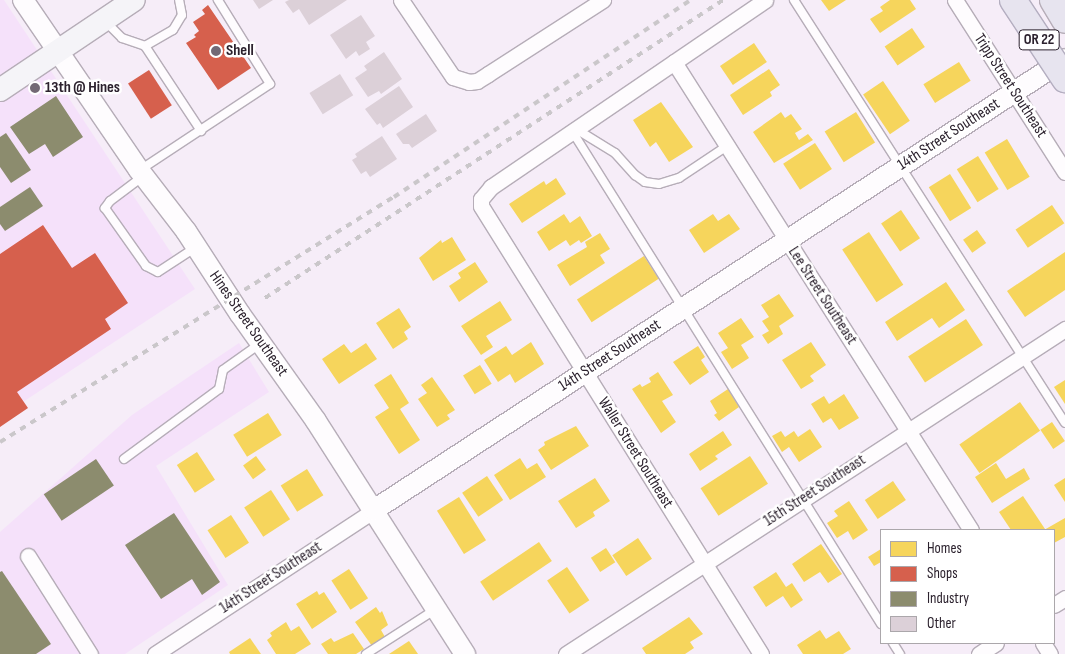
<!DOCTYPE html>
<html>
<head>
<meta charset="utf-8">
<style>
  body { margin:0 }
  #map { position:relative; width:1065px; height:654px; overflow:hidden; background:#f6edf8; font-family:"Sofia Sans Condensed",sans-serif }
  div>[style] { position:absolute }
  .built>* { inset:0; background:#f5e1fa }
  .homes>* { inset:0; background:#f6d55c; transform-origin:0 0 }
  .shops>* { inset:0; background:#d6604d; transform-origin:0 0 }
  .industry>* { inset:0; background:#8c8c6e; transform-origin:0 0 }
  .building>* { inset:0; background:#dcd0d8; transform-origin:0 0 }
  .roads { filter:drop-shadow(1px 0 #b6adb8) drop-shadow(-1px 0 #b6adb8) drop-shadow(0 1px #b6adb8) drop-shadow(0 -1px #b6adb8) }
  .service>* { height:8px; margin:-4px; padding:0 4px; transform-origin:4px; border-radius:4px; background:#fefcfe }
  .minor>* { height:15px; margin:-7.5px; padding:0 7.5px; transform-origin:7.5px; border-radius:7.5px; background:#fefcfe }
  .tertiary>* { height:20px; margin:-10px; padding:0 10px; transform-origin:10px; border-radius:10px; background:#fefcfe }
  .secondary>* { height:22px; margin:-11px; padding:0 11px; transform-origin:11px; border-radius:11px; background:#f5f4f8 }
  .trunk>* { height:26px; margin:-13px; padding:0 13px; transform-origin:13px; border-radius:13px; background:#e7e4ef }
  .rail>* { height:4px; margin-top:-2px; transform-origin:0; background:repeating-linear-gradient(90deg,#cac7ca 0 6px,transparent 0 12px) }
  .bridges { filter:drop-shadow(1px 0 #b4aec0) drop-shadow(-1px 0 #b4aec0) drop-shadow(0 1px #b4aec0) drop-shadow(0 -1px #b4aec0) }
  .trunk-bridge>* { height:26px; margin:-13px; padding:0 13px; transform-origin:13px; border-radius:13px; background:#e7e4ef }
  .dots>* { width:14px; height:14px; translate:-50% -50%; box-sizing:border-box; border:2px solid #fff; border-radius:50% }
  span { translate:-50% -50%; white-space:nowrap; text-align:center; line-height:1.15; -webkit-text-stroke:5px #fff; paint-order:stroke }
  .shield-label span { padding:1px 4px; background:#fff; border:1px solid; border-radius:4px; -webkit-text-stroke-width:0 }
  .shield-label { font-size:15px; color:#2c222e; font-weight:700 }
  .poi-label { font-size:16px; color:#2c222e; font-weight:700 }
  .left { translate:0 -50%; text-align:left }
  .street-label { font-size:16px; color:#2c222e }
  .legend { position:absolute; left:880px; top:529px; width:175px; height:115px; box-sizing:border-box; background:#fff; border:1px solid #aba7ab; margin:0; padding:6px 9px; list-style:none; font-size:15px; color:#2c222e }
  .legend li { display:flex; align-items:center; gap:10px; height:25px }
  .legend b { width:25px; border:1px solid #aba7ab }
</style>
</head>
<body>
<div id="map">
  <div class="built">
    <i style="clip-path:polygon(0 0,4px 0,195px 289px,0 417px)"></i>
    <i style="clip-path:polygon(239px 343px,269px 392px,156px 466px,228px 585px,125px 654px,0 654px,0 532px,132px 415px)"></i>
  </div>
  <div class="homes">
    <i style="clip-path:polygon(821px 0,846px 0,829px 11px)"></i>
    <i style="clip-path:polygon(890px 0,910px 0,916px 9px,880px 33px,870px 19px,883px 11px,880px 7px)"></i>
    <i style="left:912px;top:28px;width:23px;height:33px;rotate:56deg"></i>
    <i style="left:754px;top:43px;width:23px;height:41px;rotate:56deg"></i>
    <i style="left:959px;top:62px;width:22px;height:42px;rotate:58deg"></i>
    <i style="clip-path:polygon(769px 69px,780px 85px,770px 92px,772px 96px,743px 115px,730px 95px)"></i>
    <i style="left:883px;top:81px;width:48px;height:24px;rotate:56deg"></i>
    <i style="clip-path:polygon(661px 102px,693px 147px,669px 162px,656px 142px,650px 147px,633px 120px)"></i>
    <i style="clip-path:polygon(781px 112px,785px 118px,791px 114px,802px 129px,795px 133px,799px 140px,808px 134px,813px 140px,774px 163px,753px 132px)"></i>
    <i style="left:856px;top:112px;width:36px;height:37px;rotate:58deg"></i>
    <i style="left:1007px;top:139px;width:44px;height:26px;rotate:59deg"></i>
    <i style="left:815px;top:143px;width:31px;height:38px;rotate:57deg"></i>
    <i style="left:978px;top:156px;width:39px;height:25px;rotate:58deg"></i>
    <i style="left:950px;top:174px;width:40px;height:25px;rotate:58deg"></i>
    <i style="clip-path:polygon(556px 178px,566px 194px,522px 223px,509px 204px,544px 181px,546px 185px)"></i>
    <i style="left:1052px;top:205px;width:22px;height:44px;rotate:56deg"></i>
    <i style="left:901px;top:210px;width:34px;height:24px;rotate:56deg"></i>
    <i style="clip-path:polygon(564px 214px,570px 223px,580px 216px,592px 236px,581px 243px,579px 240px,570px 246px,566px 240px,549px 251px,537px 232px)"></i>
    <i style="clip-path:polygon(713px 214px,718px 221px,729px 214px,740px 229px,704px 253px,689px 230px)"></i>
    <i style="left:977px;top:230px;width:16px;height:17px;rotate:55deg"></i>
    <i style="left:869px;top:232px;width:63px;height:32px;rotate:57deg"></i>
    <i style="clip-path:polygon(600px 233px,610px 249px,600px 255px,605px 263px,570px 286px,557px 265px,587px 247px,585px 242px)"></i>
    <i style="clip-path:polygon(452px 237px,466px 260px,433px 281px,419px 258px,441px 240px,442px 243px)"></i>
    <i style="clip-path:polygon(1065px 252px,1065px 290px,1025px 317px,1007px 291px)"></i>
    <i style="left:644px;top:256px;width:27px;height:80px;rotate:57deg"></i>
    <i style="clip-path:polygon(475px 262px,488px 282px,459px 302px,449px 286px,461px 278px,458px 273px)"></i>
    <i style="clip-path:polygon(946px 282px,965px 310px,939px 328px,932px 318px,897px 341px,885px 322px)"></i>
    <i style="clip-path:polygon(779px 294px,794px 316px,779px 326px,783px 334px,768px 344px,762px 335px,769px 331px,762px 321px,769px 317px,761px 305px)"></i>
    <i style="clip-path:polygon(500px 301px,512px 320px,486px 336px,493px 347px,481px 355px,461px 326px)"></i>
    <i style="clip-path:polygon(399px 308px,411px 327px,404px 332px,408px 339px,393px 349px,376px 323px)"></i>
    <i style="clip-path:polygon(741px 318px,754px 337px,741px 345px,749px 358px,732px 369px,721px 352px,728px 348px,718px 333px)"></i>
    <i style="left:966px;top:319px;width:31px;height:69px;rotate:57deg"></i>
    <i style="clip-path:polygon(531px 342px,544px 364px,515px 383px,510px 374px,498px 382px,484px 360px,506px 346px,512px 355px)"></i>
    <i style="clip-path:polygon(811px 342px,826px 365px,810px 376px,814px 381px,801px 389px,782px 360px)"></i>
    <i style="clip-path:polygon(366px 343px,377px 359px,339px 384px,322px 359px,344px 344px,351px 353px)"></i>
    <i style="clip-path:polygon(698px 346px,705px 357px,701px 360px,709px 372px,690px 385px,673px 362px)"></i>
    <i style="left:480px;top:365px;width:22px;height:20px;rotate:58deg"></i>
    <i style="clip-path:polygon(658px 372px,673px 395px,662px 401px,676px 422px,661px 433px,632px 389px,640px 384px,642px 387px,651px 382px,649px 378px)"></i>
    <i style="clip-path:polygon(391px 374px,409px 403px,400px 409px,420px 440px,399px 454px,375px 417px,389px 408px,374px 385px)"></i>
    <i style="clip-path:polygon(432px 377px,455px 410px,447px 415px,450px 419px,437px 427px,418px 399px,427px 393px,421px 385px)"></i>
    <i style="clip-path:polygon(1065px 380px,1065px 404px,1054px 387px)"></i>
    <i style="clip-path:polygon(728px 389px,739px 407px,719px 421px,714px 415px,717px 413px,710px 401px)"></i>
    <i style="clip-path:polygon(844px 394px,859px 418px,839px 430px,831px 418px,823px 423px,811px 404px,824px 396px,829px 404px)"></i>
    <i style="left:1020px;top:402px;width:35px;height:74px;rotate:55deg"></i>
    <i style="left:268px;top:413px;width:26px;height:41px;rotate:58deg"></i>
    <i style="left:1052px;top:422px;width:23px;height:14px;rotate:56deg"></i>
    <i style="clip-path:polygon(576px 426px,589px 446px,551px 470px,538px 450px,545px 445px,544px 442px)"></i>
    <i style="clip-path:polygon(810px 429px,822px 447px,799px 462px,789px 447px,782px 452px,772px 436px,781px 431px,785px 437px,794px 431px,798px 437px)"></i>
    <i style="clip-path:polygon(723px 431px,732px 445px,715px 456px,718px 459px,700px 471px,689px 454px)"></i>
    <i style="left:197px;top:452px;width:33px;height:24px;rotate:57deg"></i>
    <i style="left:256px;top:456px;width:17px;height:16px;rotate:54deg"></i>
    <i style="left:750px;top:456px;width:33px;height:59px;rotate:57deg"></i>
    <i style="clip-path:polygon(520px 458px,527px 469px,537px 463px,546px 477px,510px 500px,494px 475px)"></i>
    <i style="clip-path:polygon(996px 463px,1006px 479px,1024px 468px,1030px 479px,992px 503px,975px 477px)"></i>
    <i style="left:307px;top:469px;width:31px;height:31px;rotate:58deg"></i>
    <i style="left:487px;top:476px;width:29px;height:30px;rotate:56deg"></i>
    <i style="clip-path:polygon(595px 478px,610px 501px,593px 512px,595px 516px,576px 528px,558px 501px)"></i>
    <i style="clip-path:polygon(1065px 478px,1065px 502px,1054px 485px)"></i>
    <i style="left:893px;top:481px;width:23px;height:34px;rotate:56deg"></i>
    <i style="left:271px;top:490px;width:35px;height:32px;rotate:57deg"></i>
    <i style="clip-path:polygon(1023px 496px,1045px 529px,1043px 530px,1011px 530px,999px 512px)"></i>
    <i style="left:459px;top:497px;width:51px;height:26px;rotate:58deg"></i>
    <i style="clip-path:polygon(849px 501px,868px 530px,853px 540px,848px 531px,837px 538px,827px 523px,838px 516px,834px 511px)"></i>
    <i style="left:231px;top:515px;width:33px;height:28px;rotate:57deg"></i>
    <i style="clip-path:polygon(1065px 518px,1065px 537px,1054px 543px,1054px 530px,1044px 530px)"></i>
    <i style="left:638px;top:538px;width:25px;height:31px;rotate:56deg"></i>
    <i style="left:539px;top:542px;width:23px;height:71px;rotate:56deg"></i>
    <i style="clip-path:polygon(821px 544px,842px 574px,828px 583px,820px 572px,804px 582px,792px 564px)"></i>
    <i style="left:606px;top:548px;width:17px;height:18px;rotate:57deg"></i>
    <i style="clip-path:polygon(881px 549px,881px 562px,874px 566px,868px 557px)"></i>
    <i style="left:567px;top:567px;width:40px;height:24px;rotate:56deg"></i>
    <i style="left:349px;top:569px;width:35px;height:21px;rotate:57deg"></i>
    <i style="clip-path:polygon(776px 572px,786px 587px,792px 583px,803px 600px,791px 608px,783px 596px,766px 607px,753px 587px)"></i>
    <i style="clip-path:polygon(317px 591px,319px 595px,324px 592px,337px 612px,312px 629px,296px 604px)"></i>
    <i style="clip-path:polygon(376px 607px,380px 613px,382px 611px,388px 625px,381px 630px,385px 637px,372px 646px,355px 622px)"></i>
    <i style="clip-path:polygon(689px 617px,703px 634px,690px 642px,694px 648px,685px 654px,646px 654px,642px 648px)"></i>
    <i style="clip-path:polygon(286px 622px,291px 631px,299px 626px,311px 644px,295px 654px,276px 654px,267px 640px,272px 636px,270px 633px)"></i>
    <i style="clip-path:polygon(820px 630px,826px 639px,839px 631px,851px 649px,843px 654px,803px 654px,797px 645px)"></i>
    <i style="clip-path:polygon(353px 633px,364px 649px,356px 654px,328px 654px,321px 644px,331px 638px,334px 642px)"></i>
    <i style="clip-path:polygon(250px 638px,261px 654px,230px 654px,229px 652px)"></i>
    <i style="clip-path:polygon(409px 641px,418px 654px,389px 654px)"></i>
  </div>
  <div class="shops">
    <i style="clip-path:polygon(208px 5px,251px 68px,218px 90px,186px 43px,196px 37px,194px 35px,199px 31px,193px 22px,205px 14px,202px 10px)"></i>
    <i style="left:149px;top:70px;width:42px;height:25px;rotate:57deg"></i>
    <i style="clip-path:polygon(43px 225px,72px 268px,95px 253px,128px 303px,105px 319px,111px 329px,17px 392px,28px 408px,0 427px,0 254px)"></i>
  </div>
  <div class="industry">
    <i style="clip-path:polygon(56px 96px,83px 137px,53px 157px,45px 144px,29px 154px,10px 127px)"></i>
    <i style="clip-path:polygon(6px 133px,31px 170px,11px 183px,0 167px,0 137px)"></i>
    <i style="clip-path:polygon(30px 187px,43px 206px,5px 231px,0 224px,0 207px)"></i>
    <i style="left:96px;top:459px;width:32px;height:63px;rotate:56deg"></i>
    <i style="clip-path:polygon(174px 513px,220px 582px,202px 595px,192px 579px,161px 599px,125px 545px)"></i>
    <i style="clip-path:polygon(2px 571px,51px 644px,36px 654px,0 654px,0 572px)"></i>
  </div>
  <div class="building">
    <i style="clip-path:polygon(253px 0,273px 0,259px 9px)"></i>
    <i style="clip-path:polygon(289px 0,347px 0,309px 25px,299px 9px,293px 13px,285px 2px)"></i>
    <i style="clip-path:polygon(361px 15px,375px 36px,366px 42px,370px 49px,359px 56px,356px 51px,346px 59px,330px 35px)"></i>
    <i style="clip-path:polygon(384px 52px,402px 79px,381px 94px,379px 91px,368px 97px,355px 78px,367px 70px,364px 66px)"></i>
    <i style="left:340px;top:74px;width:25px;height:36px;rotate:58deg"></i>
    <i style="clip-path:polygon(399px 86px,413px 107px,383px 128px,380px 123px,377px 125px,365px 109px)"></i>
    <i style="clip-path:polygon(426px 114px,437px 131px,412px 148px,409px 144px,403px 144px,396px 134px)"></i>
    <i style="clip-path:polygon(382px 136px,397px 159px,370px 177px,366px 171px,361px 174px,352px 160px,357px 157px,355px 154px)"></i>
  </div>
  <div class="roads">
    <div class="service">
      <i style="left:794px;top:0;width:502px;rotate:57.35deg"></i>
      <i style="left:105px;top:21px;width:24px;rotate:45deg"></i>
      <i style="left:122px;top:38px;width:24px;rotate:19deg"></i>
      <i style="left:145px;top:46px;width:32px;rotate:-30deg"></i>
      <i style="left:173px;top:30px;width:17px;rotate:-59deg"></i>
      <i style="left:182px;top:15px;width:15px;rotate:-101deg"></i>
      <i style="left:145px;top:46px;width:102px;rotate:56.6deg"></i>
      <i style="left:576px;top:129px;width:46px;rotate:31.6deg"></i>
      <i style="left:615px;top:153px;width:30px;rotate:48deg"></i>
      <i style="left:635px;top:175px;width:12px;rotate:35deg"></i>
      <i style="left:645px;top:182px;width:14px;rotate:8deg"></i>
      <i style="left:659px;top:184px;width:21px;rotate:-17deg"></i>
      <i style="left:679px;top:178px;width:58px;rotate:-33.7deg"></i>
      <i style="left:572px;top:131px;width:582px;rotate:57.92deg"></i>
      <i style="left:140px;top:170px;width:156px;rotate:-33.5deg"></i>
      <i style="left:270px;top:84px;width:99px;rotate:-121.8deg"></i>
      <i style="left:142px;top:177px;width:40px;rotate:143deg"></i>
      <i style="left:110px;top:201px;width:9px;rotate:126deg"></i>
      <i style="left:105px;top:208px;width:71px;rotate:54.7deg"></i>
      <i style="left:146px;top:266px;width:13px;rotate:27deg"></i>
      <i style="left:158px;top:272px;width:45px;rotate:-33.3deg"></i>
      <i style="left:124px;top:459px;width:118px;rotate:-36.4deg"></i>
      <i style="left:219px;top:389px;width:19px;rotate:-78deg"></i>
      <i style="left:223px;top:370px;width:47px;rotate:-35.4deg"></i>
      <i style="left:893px;top:643px;width:13px;rotate:58deg"></i>
      <i style="left:366px;top:654px;width:83px;rotate:-32.7deg"></i>
    </div>
    <div class="minor">
      <i style="left:401px;top:0;width:93px;rotate:56deg"></i>
      <i style="left:453px;top:77px;width:17px;rotate:17deg"></i>
      <i style="left:469px;top:82px;width:8px;rotate:-7deg"></i>
      <i style="left:477px;top:81px;width:13px;rotate:-32deg"></i>
      <i style="left:488px;top:74px;width:137px;rotate:-32.8deg"></i>
      <i style="left:955px;top:0;width:204px;rotate:57.4deg"></i>
      <i style="left:674px;top:62px;width:554px;rotate:57.6deg"></i>
      <i style="left:28px;top:556px;width:116px;rotate:57.7deg"></i>
      <i style="left:1054px;top:605px;width:13px;rotate:-32deg"></i>
      <i style="left:1043px;top:643px;width:13px;rotate:58deg"></i>
      <i style="left:155px;top:654px;width:262px;rotate:-33.3deg"></i>
      <i style="left:566px;top:654px;width:596px;rotate:-33.08deg"></i>
      <i style="left:761px;top:654px;width:528px;rotate:-122.01deg"></i>
      <i style="left:481px;top:206px;width:7px;rotate:-90deg"></i>
      <i style="left:481px;top:199px;width:16px;rotate:-50deg"></i>
      <i style="left:491px;top:187px;width:332px;rotate:-34.3deg"></i>
      <i style="left:979px;top:654px;width:20px;rotate:-33deg"></i>
    </div>
    <div class="tertiary">
      <i style="left:23px;top:0;width:206px;rotate:55.7deg"></i>
      <i style="left:139px;top:170px;width:77px;rotate:52.4deg"></i>
      <i style="left:186px;top:231px;width:99px;rotate:57deg"></i>
      <i style="left:240px;top:314px;width:131px;rotate:54.6deg"></i>
      <i style="left:316px;top:421px;width:277px;rotate:57.4deg"></i>
      <i style="left:374px;top:510px;width:825px;rotate:-33.13deg"></i>
    </div>
    <div class="secondary">
      <i style="left:0;top:90px;width:161px;rotate:-33.9deg"></i>
    </div>
    <div class="trunk">
      <i style="left:1053px;top:0;width:23px;rotate:59deg"></i>
    </div>
  </div>
  <div class="rail">
    <i style="left:265px;top:298px;width:546px;rotate:-33.05deg"></i>
    <i style="left:0;top:442px;width:464px;rotate:-31.9deg"></i>
    <i style="left:394px;top:197px;width:356px;rotate:-33.6deg"></i>
  </div>
  <div class="bridges">
    <div class="trunk-bridge">
      <i style="left:1013px;top:0;width:95px;rotate:56.6deg"></i>
    </div>
  </div>
  <div class="dots">
    <i style="left:216px;top:51px;background:#736975"></i>
    <i style="left:35px;top:88px;background:#736975"></i>
  </div>
  <div class="shield-label">
    <span style="left:1039px;top:40px">OR 22</span>
  </div>
  <div class="poi-label">
    <span class="left" style="left:226px;top:51px">Shell</span>
    <span class="left" style="left:45px;top:88px">13th @ Hines</span>
  </div>
  <div class="street-label">
    <span style="left:1010px;top:86px;rotate:57deg">Tripp Street Southeast</span>
    <span style="left:949px;top:135px;rotate:-33deg">14th Street Southeast</span>
    <span style="left:822px;top:296px;rotate:57deg">Lee Street Southeast</span>
    <span style="left:248px;top:324px;rotate:55deg">Hines Street Southeast</span>
    <span style="left:610px;top:356px;rotate:-33deg">14th Street Southeast</span>
    <span style="left:635px;top:453px;rotate:58deg">Waller Street Southeast</span>
    <span style="left:815px;top:491px;rotate:-33deg">15th Street Southeast</span>
    <span style="left:271px;top:578px;rotate:-33deg">14th Street Southeast</span>
  </div>
  <ul class="legend">
  <li><b style="height:14px;background:#f6d55c"></b>Homes</li>
  <li><b style="height:14px;background:#d6604d"></b>Shops</li>
  <li><b style="height:14px;background:#8c8c6e"></b>Industry</li>
  <li><b style="height:14px;background:#dcd0d8"></b>Other</li>
  </ul>
</div>
</body>
</html>
